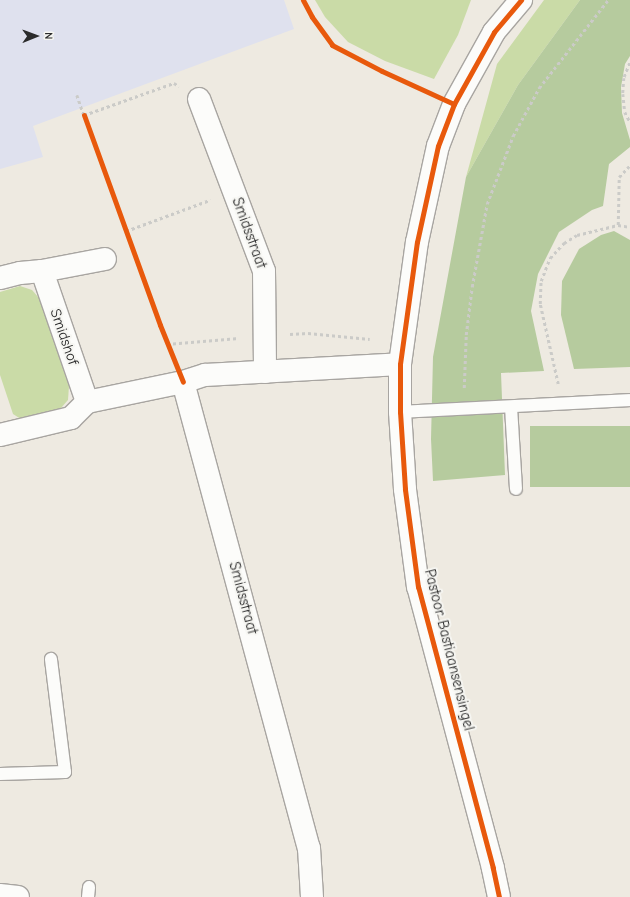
<!DOCTYPE html>
<html>
<head>
<meta charset="utf-8">
<style>
  body { margin:0 }
  #map { position:relative; width:630px; height:897px; overflow:hidden; background:#eeeae1; font-family:"Comic Neue",sans-serif }
  div>[style] { position:absolute }
  .built>* { inset:0; background:#dfe1ee }
  .green>* { inset:0; background:#cadba7 }
  .forest>* { inset:0; background:#b6cb9e; transform-origin:0 0 }
  .path>* { height:2.5px; margin-top:-1.25px; transform-origin:0; background:repeating-linear-gradient(90deg,#cbcbc8 0 3px,transparent 0 6px) }
  .roads { filter:drop-shadow(1px 0 #a8a5a1) drop-shadow(-1px 0 #a8a5a1) drop-shadow(0 1px #a8a5a1) drop-shadow(0 -1px #a8a5a1) }
  .service>* { height:12px; margin:-6px; padding:0 6px; transform-origin:6px; border-radius:6px; background:#fcfcfa }
  .minor>* { height:22px; margin:-11px; padding:0 11px; transform-origin:11px; border-radius:11px; background:#fcfcfa }
  .tertiary>* { height:22px; margin:-11px; padding:0 11px; transform-origin:11px; border-radius:11px; background:#fcfcfa }
  .cycleway>* { height:5px; margin:-2.5px; padding:0 2.5px; transform-origin:2.5px; border-radius:2.5px; background:#e8590c }
  span { translate:-50% -50%; white-space:nowrap; text-align:center; line-height:1.15; -webkit-text-stroke:4px #f6f6f2; paint-order:stroke }
  .street-label { font-size:15px; color:#2b2b2b }
  .north { position:absolute; left:16px; top:16px; width:40px; height:40px; -webkit-text-stroke:3px #f6f6f2; paint-order:stroke; rotate:89deg; font-size:11px; font-weight:700; line-height:16px; text-align:center; color:#2b2b2b }
  .north::after { content:''; display:block; margin:auto; width:14px; height:18px; background:#2b2b2b; clip-path:polygon(50% 0,100% 100%,50% 72%,0 100%) }
</style>
</head>
<body>
<div id="map">
  <div class="built">
    <i style="clip-path:polygon(0 0,284px 0,294px 29px,33px 126px,43px 157px,0 169px)"></i>
  </div>
  <div class="green">
    <i style="clip-path:polygon(315px 0,471px 0,458px 35px,434px 79px,385px 61px,348px 42px,325px 17px)"></i>
    <i style="clip-path:polygon(544px 0,580px 0,518px 85px,466px 177px,497px 64px)"></i>
    <i style="clip-path:polygon(20px 286px,32px 290px,39px 298px,69px 386px,68px 400px,61px 408px,24px 421px,13px 414px,0 375px,0 292px)"></i>
  </div>
  <div class="forest">
    <i style="clip-path:polygon(580px 0,630px 0,630px 56px,625px 64px,621px 87px,622px 113px,630px 140px,630px 147px,609px 164px,603px 206px,592px 210px,559px 232px,538px 274px,531px 311px,544px 371px,501px 373px,505px 475px,433px 481px,431px 439px,433px 357px,466px 177px,518px 85px)"></i>
    <i style="clip-path:polygon(614px 231px,630px 240px,630px 367px,574px 369px,561px 315px,562px 281px,579px 249px,601px 235px)"></i>
    <i style="left:630px;top:426px;width:61px;height:100px;rotate:90deg"></i>
  </div>
  <div class="path">
    <i style="left:630px;top:63px;width:16px;rotate:112deg"></i>
    <i style="left:624px;top:78px;width:16px;rotate:94deg"></i>
    <i style="left:623px;top:94px;width:18px;rotate:84deg"></i>
    <i style="left:625px;top:112px;width:11px;rotate:63deg"></i>
    <i style="left:77px;top:95px;width:21px;rotate:71deg"></i>
    <i style="left:84px;top:115px;width:96px;rotate:-19.6deg"></i>
    <i style="left:174px;top:83px;width:6px;rotate:31deg"></i>
    <i style="left:618px;top:225px;width:48px;rotate:-88.8deg"></i>
    <i style="left:619px;top:177px;width:16px;rotate:-47deg"></i>
    <i style="left:126px;top:231px;width:90px;rotate:-20.3deg"></i>
    <i style="left:290px;top:334px;width:18px;rotate:-3deg"></i>
    <i style="left:308px;top:333px;width:62px;rotate:5.5deg"></i>
    <i style="left:167px;top:344px;width:72px;rotate:-4.8deg"></i>
    <i style="left:558px;top:384px;width:82px;rotate:-102.7deg"></i>
    <i style="left:540px;top:304px;width:23px;rotate:-88deg"></i>
    <i style="left:541px;top:281px;width:25px;rotate:-69deg"></i>
    <i style="left:550px;top:258px;width:21px;rotate:-47deg"></i>
    <i style="left:564px;top:243px;width:15px;rotate:-32deg"></i>
    <i style="left:577px;top:235px;width:42px;rotate:-13.7deg"></i>
    <i style="left:618px;top:225px;width:12px;rotate:9deg"></i>
    <i style="left:464px;top:388px;width:53px;rotate:-87.8deg"></i>
    <i style="left:466px;top:335px;width:48px;rotate:-82.9deg"></i>
    <i style="left:472px;top:287px;width:84px;rotate:-79.8deg"></i>
    <i style="left:487px;top:204px;width:73px;rotate:-69.1deg"></i>
    <i style="left:513px;top:136px;width:55px;rotate:-61.6deg"></i>
    <i style="left:539px;top:88px;width:112px;rotate:-51.9deg"></i>
  </div>
  <div class="roads">
    <div class="service">
      <i style="left:511px;top:407px;width:82px;rotate:86.5deg"></i>
      <i style="left:400px;top:412px;width:230px;rotate:-3deg"></i>
      <i style="left:0;top:774px;width:65px;rotate:-1.8deg"></i>
      <i style="left:65px;top:772px;width:114px;rotate:-97.1deg"></i>
      <i style="left:88px;top:897px;width:10px;rotate:-84deg"></i>
    </div>
    <div class="minor">
      <i style="left:199px;top:99px;width:184px;rotate:69.3deg"></i>
      <i style="left:264px;top:271px;width:101px;rotate:89.4deg"></i>
      <i style="left:42px;top:271px;width:64px;rotate:-10.8deg"></i>
      <i style="left:0;top:278px;width:21px;rotate:-14deg"></i>
      <i style="left:20px;top:273px;width:22px;rotate:-5deg"></i>
      <i style="left:42px;top:271px;width:139px;rotate:71deg"></i>
      <i style="left:183px;top:382px;width:483px;rotate:74.9deg"></i>
      <i style="left:309px;top:848px;width:49px;rotate:86.5deg"></i>
      <i style="left:0;top:435px;width:73px;rotate:-13.5deg"></i>
      <i style="left:71px;top:418px;width:23px;rotate:-45deg"></i>
      <i style="left:87px;top:402px;width:98px;rotate:-11.8deg"></i>
      <i style="left:183px;top:382px;width:23px;rotate:-18deg"></i>
      <i style="left:205px;top:375px;width:195px;rotate:-3.2deg"></i>
    </div>
    <div class="tertiary">
      <i style="left:0;top:895px;width:18px;rotate:6deg"></i>
      <i style="left:499px;top:897px;width:30px;rotate:-102deg"></i>
      <i style="left:493px;top:868px;width:291px;rotate:-104.9deg"></i>
      <i style="left:418px;top:587px;width:99px;rotate:-97.6deg"></i>
      <i style="left:405px;top:489px;width:77px;rotate:-93.7deg"></i>
      <i style="left:400px;top:412px;width:48px;rotate:-90deg"></i>
      <i style="left:400px;top:364px;width:123px;rotate:-82.1deg"></i>
      <i style="left:417px;top:242px;width:98px;rotate:-77.7deg"></i>
      <i style="left:438px;top:146px;width:45px;rotate:-69.1deg"></i>
      <i style="left:454px;top:104px;width:82px;rotate:-60.9deg"></i>
      <i style="left:494px;top:32px;width:42px;rotate:-49.8deg"></i>
    </div>
  </div>
  <div class="cycleway">
    <i style="left:303px;top:0;width:19px;rotate:62deg"></i>
    <i style="left:312px;top:17px;width:34px;rotate:54deg"></i>
    <i style="left:332px;top:45px;width:56px;rotate:27.5deg"></i>
    <i style="left:382px;top:71px;width:79px;rotate:24.6deg"></i>
    <i style="left:84px;top:115px;width:223px;rotate:70.1deg"></i>
    <i style="left:160px;top:325px;width:61px;rotate:68deg"></i>
    <i style="left:499px;top:897px;width:30px;rotate:-102deg"></i>
    <i style="left:493px;top:868px;width:291px;rotate:-104.9deg"></i>
    <i style="left:418px;top:587px;width:99px;rotate:-97.6deg"></i>
    <i style="left:405px;top:489px;width:77px;rotate:-93.7deg"></i>
    <i style="left:400px;top:412px;width:48px;rotate:-90deg"></i>
    <i style="left:400px;top:364px;width:123px;rotate:-82.1deg"></i>
    <i style="left:417px;top:242px;width:98px;rotate:-77.7deg"></i>
    <i style="left:438px;top:146px;width:45px;rotate:-69.1deg"></i>
    <i style="left:454px;top:104px;width:82px;rotate:-60.9deg"></i>
    <i style="left:494px;top:32px;width:42px;rotate:-49.8deg"></i>
  </div>
  <div class="street-label">
    <span style="left:249px;top:233px;rotate:70deg">Smidsstraat</span>
    <span style="left:64px;top:337px;rotate:71deg">Smidshof</span>
    <span style="left:243px;top:598px;rotate:75deg">Smidsstraat</span>
    <span style="left:449px;top:650px;rotate:76deg">Pastoor Bastiaansensingel</span>
  </div>
  <div class="north">N</div>
</div>
</body>
</html>
